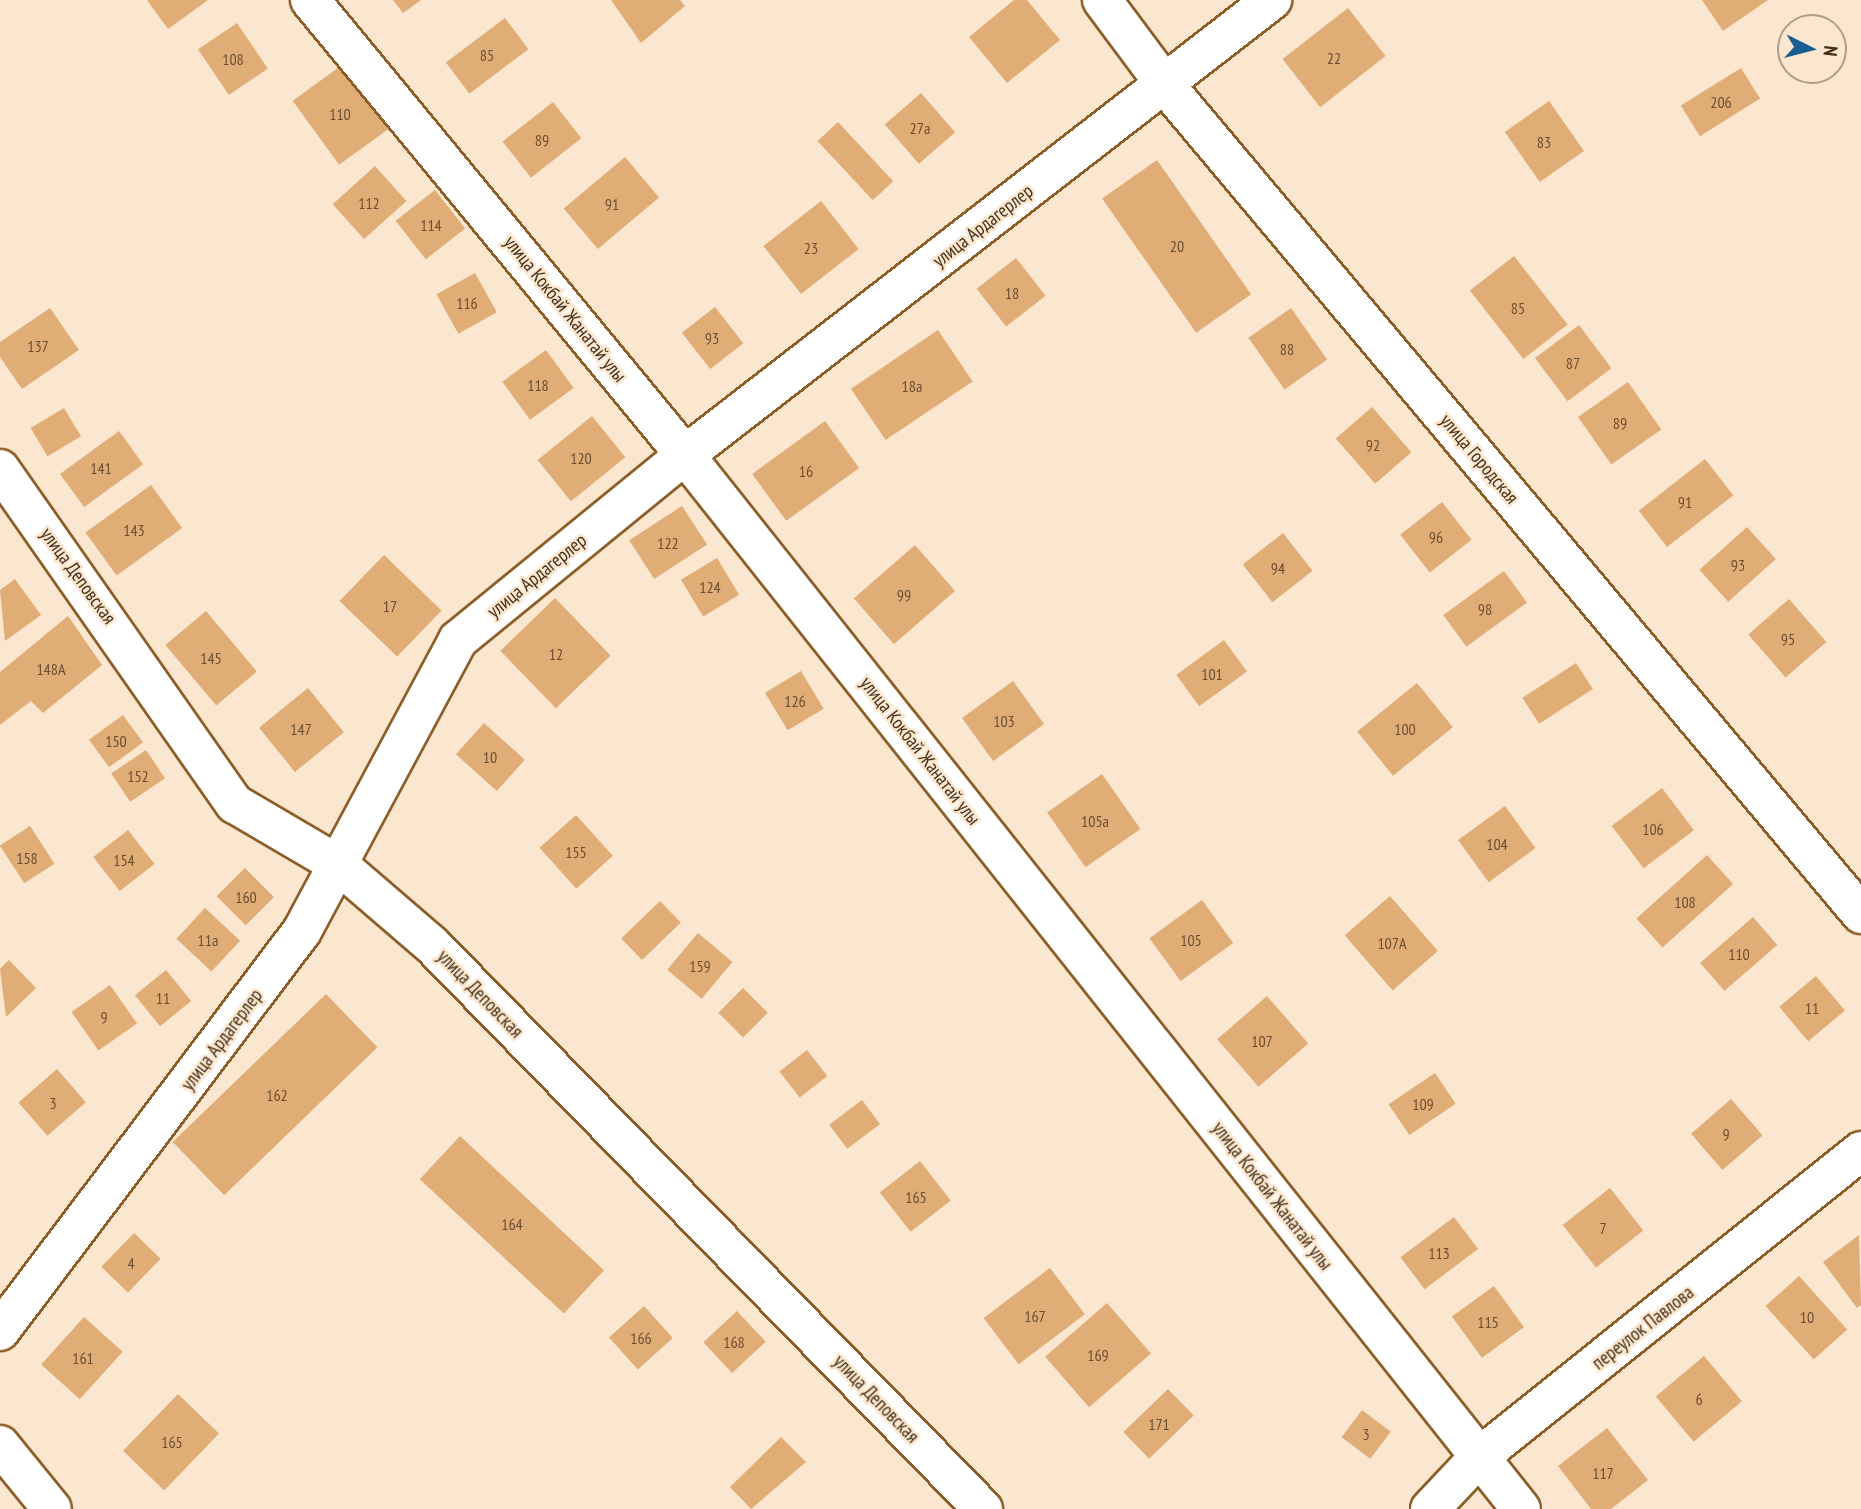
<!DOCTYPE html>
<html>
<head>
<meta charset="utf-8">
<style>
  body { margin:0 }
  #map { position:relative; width:1861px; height:1509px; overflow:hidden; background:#fbe6d0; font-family:"PT Sans Narrow",sans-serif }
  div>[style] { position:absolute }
  .building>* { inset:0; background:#e1ad77; transform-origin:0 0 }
  .roads { filter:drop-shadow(2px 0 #8d5e28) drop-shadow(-2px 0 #8d5e28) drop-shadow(0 2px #8d5e28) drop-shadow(0 -2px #8d5e28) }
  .street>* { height:38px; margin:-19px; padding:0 19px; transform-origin:19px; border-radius:19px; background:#fff }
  span { translate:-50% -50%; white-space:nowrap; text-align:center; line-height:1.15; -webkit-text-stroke:5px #fbe6d0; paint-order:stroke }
  .number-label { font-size:16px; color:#6b4e30 }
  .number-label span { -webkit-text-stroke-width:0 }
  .street-label { font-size:19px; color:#442f19 }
  .north { position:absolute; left:1777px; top:14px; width:70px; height:70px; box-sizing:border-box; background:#fbe6d0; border:2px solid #b29d87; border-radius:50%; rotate:96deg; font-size:19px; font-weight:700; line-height:28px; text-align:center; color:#442f19 }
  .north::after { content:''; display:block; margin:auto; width:24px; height:32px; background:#1a5f93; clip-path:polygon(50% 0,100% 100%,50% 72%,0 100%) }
</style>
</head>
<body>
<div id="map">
  <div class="building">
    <i style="clip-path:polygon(147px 0,208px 0,168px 29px)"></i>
    <i style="clip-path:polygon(393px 0,421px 0,403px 13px)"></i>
    <i style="clip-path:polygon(611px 0,680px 0,685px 6px,641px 43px)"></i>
    <i style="clip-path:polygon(1014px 0,1027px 0,1060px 40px,1007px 83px,969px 37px)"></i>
    <i style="clip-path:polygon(1702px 0,1768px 0,1723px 31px)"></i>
    <i style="left:1348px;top:8px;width:61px;height:83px;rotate:52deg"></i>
    <i style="left:505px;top:18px;width:39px;height:74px;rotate:53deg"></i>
    <i style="left:237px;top:23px;width:55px;height:47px;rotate:56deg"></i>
    <i style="left:342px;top:65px;width:79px;height:61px;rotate:54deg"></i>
    <i style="left:1741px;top:68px;width:36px;height:71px;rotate:58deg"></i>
    <i style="left:921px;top:93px;width:52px;height:48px;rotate:49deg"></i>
    <i style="left:1549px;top:101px;width:61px;height:54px;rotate:55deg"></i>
    <i style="left:553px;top:102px;width:46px;height:64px;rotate:52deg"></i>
    <i style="left:838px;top:122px;width:81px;height:28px;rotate:47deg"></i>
    <i style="left:625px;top:157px;width:53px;height:80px;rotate:50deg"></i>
    <i style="left:1157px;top:160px;width:164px;height:67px;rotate:55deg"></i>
    <i style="left:375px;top:166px;width:47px;height:57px;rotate:48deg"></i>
    <i style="left:435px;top:190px;width:49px;height:50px;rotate:52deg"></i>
    <i style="left:821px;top:201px;width:61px;height:73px;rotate:52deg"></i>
    <i style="left:1514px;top:256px;width:87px;height:56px;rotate:52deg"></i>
    <i style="left:1016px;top:258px;width:48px;height:50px;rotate:52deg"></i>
    <i style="left:475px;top:273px;width:45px;height:44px;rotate:61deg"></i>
    <i style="left:715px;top:307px;width:46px;height:42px;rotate:52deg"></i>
    <i style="clip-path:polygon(50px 308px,79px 350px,22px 389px,0 357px,0 342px)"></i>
    <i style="left:1291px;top:308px;width:63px;height:52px;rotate:55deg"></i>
    <i style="left:1579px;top:325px;width:54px;height:55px;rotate:53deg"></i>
    <i style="left:938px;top:330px;width:62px;height:105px;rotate:56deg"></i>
    <i style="left:546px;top:350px;width:47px;height:54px;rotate:54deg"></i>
    <i style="left:1628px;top:382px;width:58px;height:61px;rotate:55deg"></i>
    <i style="left:1372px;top:407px;width:60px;height:48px;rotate:49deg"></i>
    <i style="left:64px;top:408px;width:33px;height:39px;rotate:59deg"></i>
    <i style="left:592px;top:416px;width:53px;height:70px;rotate:51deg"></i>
    <i style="left:825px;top:421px;width:58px;height:90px;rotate:54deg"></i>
    <i style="left:119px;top:431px;width:41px;height:73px;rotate:54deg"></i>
    <i style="left:1705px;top:459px;width:46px;height:84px;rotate:52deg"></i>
    <i style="left:151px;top:485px;width:53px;height:81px;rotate:54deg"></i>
    <i style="left:1442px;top:502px;width:48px;height:53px;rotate:52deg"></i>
    <i style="left:682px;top:506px;width:46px;height:63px;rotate:57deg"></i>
    <i style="left:1747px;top:527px;width:43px;height:64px;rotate:48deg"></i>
    <i style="left:1283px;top:533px;width:48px;height:51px;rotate:52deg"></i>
    <i style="left:915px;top:545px;width:61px;height:81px;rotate:49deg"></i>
    <i style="left:384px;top:555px;width:80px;height:64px;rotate:44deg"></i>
    <i style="left:717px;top:558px;width:43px;height:42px;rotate:59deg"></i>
    <i style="left:1504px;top:571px;width:39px;height:75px;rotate:54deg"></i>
    <i style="clip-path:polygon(15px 579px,41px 615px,5px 641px,0 590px)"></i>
    <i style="left:555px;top:598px;width:80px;height:76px;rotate:46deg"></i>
    <i style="left:1789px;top:599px;width:57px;height:54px;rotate:49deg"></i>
    <i style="left:206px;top:611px;width:79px;height:53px;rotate:50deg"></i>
    <i style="clip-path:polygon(68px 616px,102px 665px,43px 713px,31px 701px,0 725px,0 672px)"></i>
    <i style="left:1224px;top:640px;width:39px;height:59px;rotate:54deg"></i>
    <i style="left:1576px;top:663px;width:31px;height:64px;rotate:57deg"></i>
    <i style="left:801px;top:671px;width:44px;height:42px;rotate:59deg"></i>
    <i style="left:1013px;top:681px;width:53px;height:63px;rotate:54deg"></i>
    <i style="left:1417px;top:683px;width:57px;height:77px;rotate:51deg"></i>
    <i style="left:308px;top:688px;width:57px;height:63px;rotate:51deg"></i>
    <i style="left:123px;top:715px;width:34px;height:42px;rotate:54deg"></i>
    <i style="left:484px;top:723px;width:55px;height:42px;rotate:42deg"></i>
    <i style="left:146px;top:750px;width:34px;height:42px;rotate:56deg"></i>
    <i style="left:1102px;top:774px;width:67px;height:67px;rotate:55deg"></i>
    <i style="left:1662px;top:788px;width:53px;height:63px;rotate:53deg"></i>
    <i style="left:1505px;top:806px;width:52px;height:58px;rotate:54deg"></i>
    <i style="left:576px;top:815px;width:55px;height:49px;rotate:48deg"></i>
    <i style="left:30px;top:826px;width:45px;height:36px;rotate:57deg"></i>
    <i style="left:128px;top:830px;width:43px;height:44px;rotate:52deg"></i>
    <i style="left:1707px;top:855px;width:39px;height:95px;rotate:48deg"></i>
    <i style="left:245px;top:868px;width:41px;height:40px;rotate:45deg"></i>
    <i style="left:1390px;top:896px;width:73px;height:60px;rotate:49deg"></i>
    <i style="left:1202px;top:900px;width:53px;height:65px;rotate:54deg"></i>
    <i style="left:660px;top:901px;width:30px;height:54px;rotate:46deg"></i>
    <i style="left:205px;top:908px;width:48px;height:42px;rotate:43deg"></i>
    <i style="left:1753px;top:917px;width:37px;height:70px;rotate:49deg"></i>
    <i style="left:698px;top:933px;width:45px;height:48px;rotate:40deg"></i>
    <i style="clip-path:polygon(9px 960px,36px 988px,6px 1017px,0 969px)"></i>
    <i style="left:166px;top:970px;width:40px;height:40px;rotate:51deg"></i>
    <i style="left:1816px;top:976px;width:45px;height:48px;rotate:50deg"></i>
    <i style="left:110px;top:985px;width:47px;height:47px;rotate:55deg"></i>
    <i style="left:743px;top:988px;width:35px;height:35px;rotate:45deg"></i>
    <i style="left:326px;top:994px;width:74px;height:213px;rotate:46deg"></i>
    <i style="left:1267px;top:996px;width:63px;height:66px;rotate:49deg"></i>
    <i style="left:807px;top:1050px;width:33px;height:35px;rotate:52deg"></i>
    <i style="left:57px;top:1069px;width:44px;height:51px;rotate:49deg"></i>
    <i style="left:1435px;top:1073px;width:37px;height:56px;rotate:56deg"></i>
    <i style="left:1731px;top:1099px;width:48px;height:53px;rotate:49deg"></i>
    <i style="left:862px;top:1100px;width:30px;height:41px;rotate:53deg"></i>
    <i style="left:460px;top:1136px;width:197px;height:59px;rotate:43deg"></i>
    <i style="left:920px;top:1161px;width:50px;height:51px;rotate:52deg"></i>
    <i style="left:1610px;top:1188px;width:54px;height:60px;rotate:52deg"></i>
    <i style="left:1454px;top:1217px;width:40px;height:67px;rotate:53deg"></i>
    <i style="left:134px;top:1233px;width:37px;height:47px;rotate:44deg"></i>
    <i style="clip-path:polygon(1859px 1235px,1861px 1305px,1857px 1308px,1823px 1262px)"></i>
    <i style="left:1050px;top:1268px;width:58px;height:83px;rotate:53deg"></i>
    <i style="left:1799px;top:1276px;width:72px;height:45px;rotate:48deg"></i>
    <i style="left:1494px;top:1286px;width:51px;height:52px;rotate:54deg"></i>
    <i style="left:1107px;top:1303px;width:67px;height:82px;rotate:49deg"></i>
    <i style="left:644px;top:1306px;width:43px;height:47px;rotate:48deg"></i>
    <i style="left:737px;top:1311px;width:42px;height:46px;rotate:47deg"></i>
    <i style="left:84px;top:1317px;width:52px;height:64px;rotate:42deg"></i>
    <i style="left:1704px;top:1356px;width:59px;height:63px;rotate:50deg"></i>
    <i style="left:1168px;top:1389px;width:37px;height:62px;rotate:46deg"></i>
    <i style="left:178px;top:1394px;width:57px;height:79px;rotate:44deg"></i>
    <i style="left:1362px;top:1410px;width:36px;height:34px;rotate:37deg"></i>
    <i style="clip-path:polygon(1607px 1428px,1648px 1480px,1611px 1509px,1591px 1509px,1558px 1466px)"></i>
    <i style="clip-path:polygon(781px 1437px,806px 1462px,751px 1509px,730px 1487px)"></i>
  </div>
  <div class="roads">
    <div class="street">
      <i style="left:310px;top:0;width:590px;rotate:50.51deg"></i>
      <i style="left:685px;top:455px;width:1345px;rotate:51.58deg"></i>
      <i style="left:1102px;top:0;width:107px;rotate:53.3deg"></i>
      <i style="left:1166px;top:86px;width:1081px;rotate:49.99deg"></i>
      <i style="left:0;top:469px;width:409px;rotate:55deg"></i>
      <i style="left:235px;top:804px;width:121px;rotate:30.4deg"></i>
      <i style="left:339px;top:865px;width:121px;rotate:40.7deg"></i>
      <i style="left:431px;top:944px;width:790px;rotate:45.67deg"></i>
      <i style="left:0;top:1331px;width:501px;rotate:-52.95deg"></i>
      <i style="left:302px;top:931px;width:330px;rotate:-61.8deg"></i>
      <i style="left:458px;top:640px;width:293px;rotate:-39.2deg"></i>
      <i style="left:685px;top:455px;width:743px;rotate:-37.78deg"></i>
      <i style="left:0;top:1445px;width:82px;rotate:50.9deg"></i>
      <i style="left:1430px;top:1509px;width:70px;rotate:-46.7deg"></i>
      <i style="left:1478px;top:1458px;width:491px;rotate:-38.7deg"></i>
    </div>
  </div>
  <div class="number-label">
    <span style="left:487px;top:55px">85</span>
    <span style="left:1334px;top:58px">22</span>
    <span style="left:233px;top:59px">108</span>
    <span style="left:1721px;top:102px">206</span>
    <span style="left:340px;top:114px">110</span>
    <span style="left:920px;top:128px">27а</span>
    <span style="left:542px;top:140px">89</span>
    <span style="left:1544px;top:142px">83</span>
    <span style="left:369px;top:203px">112</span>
    <span style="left:612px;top:204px">91</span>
    <span style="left:431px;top:225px">114</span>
    <span style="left:1177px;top:246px">20</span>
    <span style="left:811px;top:248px">23</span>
    <span style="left:1012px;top:293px">18</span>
    <span style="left:467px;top:303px">116</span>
    <span style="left:1518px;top:308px">85</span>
    <span style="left:712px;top:338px">93</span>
    <span style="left:38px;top:346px">137</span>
    <span style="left:1287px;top:349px">88</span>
    <span style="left:1573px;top:363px">87</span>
    <span style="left:538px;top:385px">118</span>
    <span style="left:912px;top:386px">18а</span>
    <span style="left:1620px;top:423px">89</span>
    <span style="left:1373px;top:445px">92</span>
    <span style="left:581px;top:458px">120</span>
    <span style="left:101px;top:468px">141</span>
    <span style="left:806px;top:471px">16</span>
    <span style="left:1685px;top:502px">91</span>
    <span style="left:134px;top:530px">143</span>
    <span style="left:1436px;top:537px">96</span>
    <span style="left:668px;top:543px">122</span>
    <span style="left:1738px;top:565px">93</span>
    <span style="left:1278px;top:568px">94</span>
    <span style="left:710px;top:587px">124</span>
    <span style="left:904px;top:595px">99</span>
    <span style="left:390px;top:606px">17</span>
    <span style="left:1485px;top:609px">98</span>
    <span style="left:1788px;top:639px">95</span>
    <span style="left:556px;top:654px">12</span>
    <span style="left:211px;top:658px">145</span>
    <span style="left:51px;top:669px">148А</span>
    <span style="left:1212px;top:674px">101</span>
    <span style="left:795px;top:701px">126</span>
    <span style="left:1004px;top:721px">103</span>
    <span style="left:301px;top:729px">147</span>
    <span style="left:1405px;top:729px">100</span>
    <span style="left:116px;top:741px">150</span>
    <span style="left:490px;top:757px">10</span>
    <span style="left:138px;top:776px">152</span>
    <span style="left:1095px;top:821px">105а</span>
    <span style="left:1653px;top:829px">106</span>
    <span style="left:1497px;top:844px">104</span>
    <span style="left:576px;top:852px">155</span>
    <span style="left:27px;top:858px">158</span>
    <span style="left:124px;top:860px">154</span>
    <span style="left:246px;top:897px">160</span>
    <span style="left:1685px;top:902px">108</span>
    <span style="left:208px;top:940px">11а</span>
    <span style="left:1191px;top:940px">105</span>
    <span style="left:1392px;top:943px">107А</span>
    <span style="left:1739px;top:954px">110</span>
    <span style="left:700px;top:966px">159</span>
    <span style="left:163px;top:998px">11</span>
    <span style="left:1812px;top:1008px">11</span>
    <span style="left:104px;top:1017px">9</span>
    <span style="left:1262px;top:1041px">107</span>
    <span style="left:277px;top:1095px">162</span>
    <span style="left:53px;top:1103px">3</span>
    <span style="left:1423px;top:1104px">109</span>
    <span style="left:1726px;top:1134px">9</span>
    <span style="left:916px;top:1197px">165</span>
    <span style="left:512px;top:1224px">164</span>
    <span style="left:1603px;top:1228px">7</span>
    <span style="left:1439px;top:1253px">113</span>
    <span style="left:131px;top:1263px">4</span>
    <span style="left:1035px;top:1316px">167</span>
    <span style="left:1807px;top:1317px">10</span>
    <span style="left:1488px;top:1322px">115</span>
    <span style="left:641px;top:1338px">166</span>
    <span style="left:734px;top:1342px">168</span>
    <span style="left:1098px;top:1355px">169</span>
    <span style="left:83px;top:1358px">161</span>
    <span style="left:1699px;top:1399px">6</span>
    <span style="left:1159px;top:1424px">171</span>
    <span style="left:1366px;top:1434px">3</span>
    <span style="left:172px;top:1442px">165</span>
    <span style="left:1603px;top:1473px">117</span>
  </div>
  <div class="street-label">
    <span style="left:983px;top:226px;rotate:-38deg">улица Ардагерлер</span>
    <span style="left:565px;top:309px;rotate:51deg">улица Кокбай Жанатай улы</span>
    <span style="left:1479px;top:459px;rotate:50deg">улица Городская</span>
    <span style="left:78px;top:576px;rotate:54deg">улица Деповская</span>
    <span style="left:537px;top:576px;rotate:-39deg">улица Ардагерлер</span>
    <span style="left:920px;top:751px;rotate:52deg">улица Кокбай Жанатай улы</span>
    <span style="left:480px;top:994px;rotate:46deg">улица Деповская</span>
    <span style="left:222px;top:1040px;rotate:-53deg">улица Ардагерлер</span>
    <span style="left:1272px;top:1196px;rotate:52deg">улица Кокбай Жанатай улы</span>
    <span style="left:1643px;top:1328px;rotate:-38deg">переулок Павлова</span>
    <span style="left:876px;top:1399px;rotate:46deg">улица Деповская</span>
  </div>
  <div class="north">N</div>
</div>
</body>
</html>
